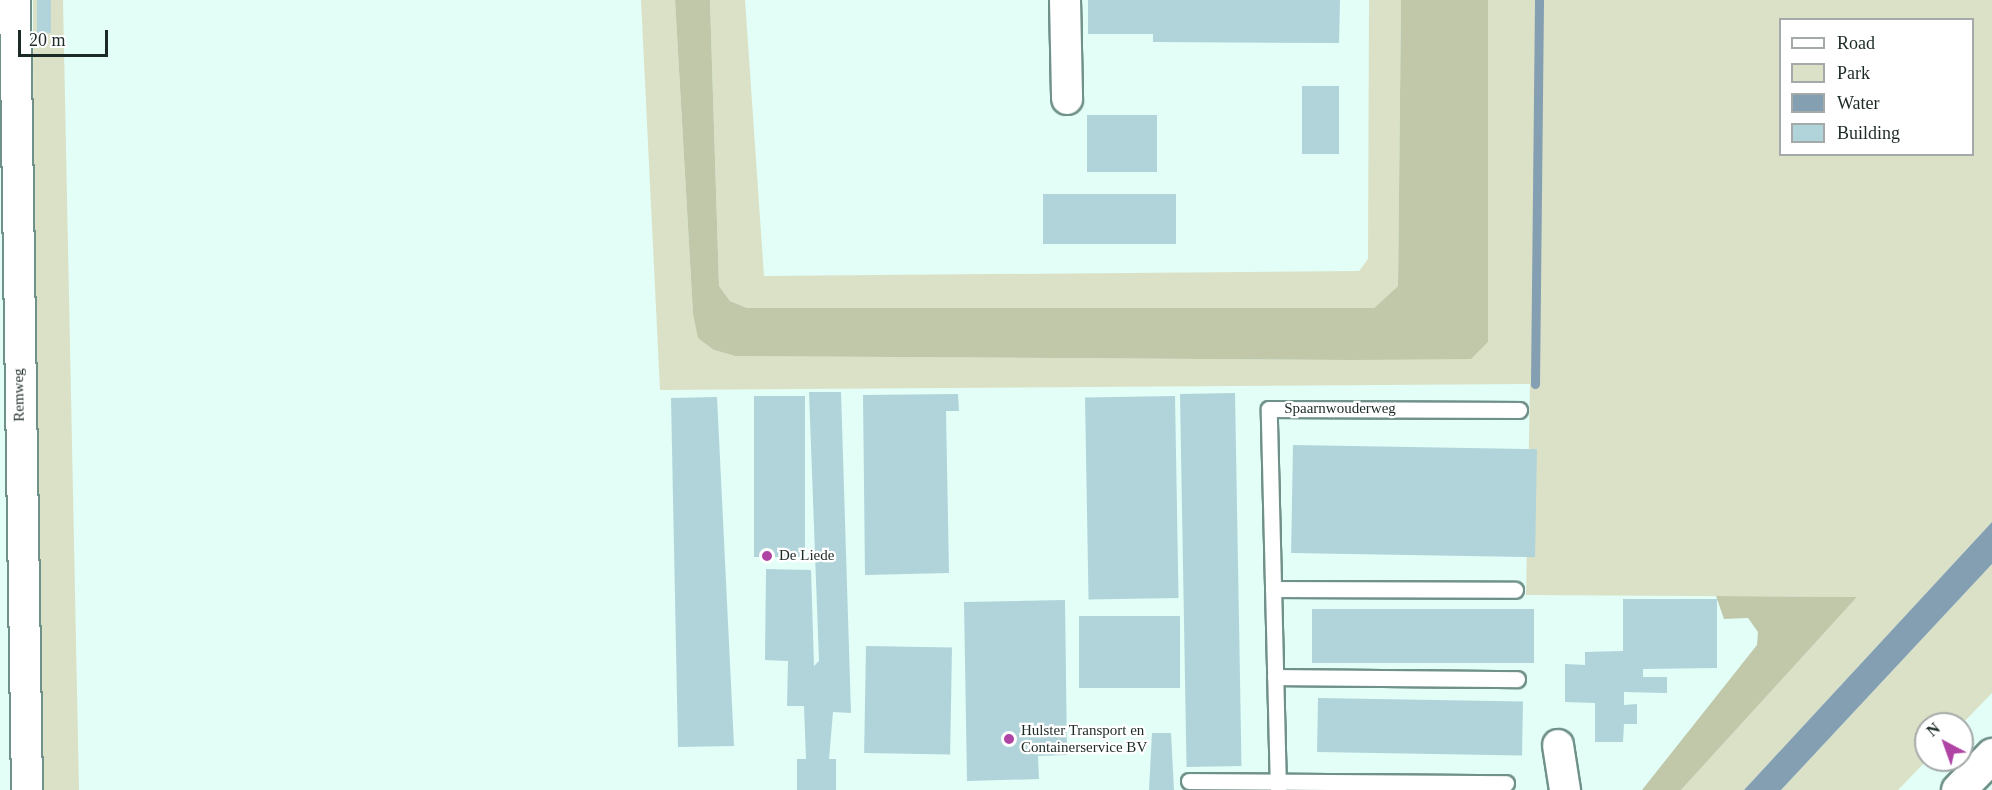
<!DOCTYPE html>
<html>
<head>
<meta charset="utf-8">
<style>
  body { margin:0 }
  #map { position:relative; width:1992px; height:790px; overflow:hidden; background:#e2fef7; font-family:Georgia,serif }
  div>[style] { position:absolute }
  .green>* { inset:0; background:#dbe1c6 }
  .forest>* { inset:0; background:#c1c8aa }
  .water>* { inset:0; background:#849eb2 }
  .stream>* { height:9px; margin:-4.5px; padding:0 4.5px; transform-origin:4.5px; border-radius:4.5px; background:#849eb2 }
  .building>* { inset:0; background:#b0d4da; transform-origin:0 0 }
  .roads { filter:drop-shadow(2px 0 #709189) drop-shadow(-2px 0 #709189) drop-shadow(0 2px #709189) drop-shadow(0 -2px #709189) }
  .service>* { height:15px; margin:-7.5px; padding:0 7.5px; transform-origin:7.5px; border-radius:7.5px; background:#fff }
  .minor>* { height:30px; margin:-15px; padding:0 15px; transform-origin:15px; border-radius:15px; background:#fff }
  .trunk>* { height:33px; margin:-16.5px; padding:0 16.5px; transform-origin:16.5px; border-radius:16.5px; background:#fff }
  .dots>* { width:16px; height:16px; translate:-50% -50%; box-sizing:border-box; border:3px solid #fff; border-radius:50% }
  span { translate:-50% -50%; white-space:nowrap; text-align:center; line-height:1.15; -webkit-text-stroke:4.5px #fff; paint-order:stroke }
  .street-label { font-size:15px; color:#1c2a27 }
  .poi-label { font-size:15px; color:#1c2a27 }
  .left { translate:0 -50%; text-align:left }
  .legend { position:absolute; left:1779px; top:18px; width:195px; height:138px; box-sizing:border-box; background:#fff; border:2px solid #a4aaa9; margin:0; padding:8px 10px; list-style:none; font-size:18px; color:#1c2a27 }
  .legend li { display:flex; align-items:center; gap:12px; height:30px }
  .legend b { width:30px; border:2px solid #a4aaa9 }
  .north { position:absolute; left:1914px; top:712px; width:60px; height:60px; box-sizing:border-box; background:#fff; border:2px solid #a4aaa9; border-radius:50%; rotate:319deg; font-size:16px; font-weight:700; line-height:24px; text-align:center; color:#1c2a27 }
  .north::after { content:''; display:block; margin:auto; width:21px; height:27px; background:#b044a4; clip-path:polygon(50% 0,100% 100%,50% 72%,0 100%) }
  .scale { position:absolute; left:18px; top:30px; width:90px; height:27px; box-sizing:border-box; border:3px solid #1c2a27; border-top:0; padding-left:8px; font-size:18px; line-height:21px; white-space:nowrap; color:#1c2a27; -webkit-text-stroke:4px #fff; paint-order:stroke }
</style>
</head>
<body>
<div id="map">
  <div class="green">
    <i style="clip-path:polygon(33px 0,63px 0,79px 790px,43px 790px,35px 636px)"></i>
    <i style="clip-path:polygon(evenodd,641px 0,675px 0,693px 314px,714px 350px,735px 356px,1349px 360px,1488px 342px,1488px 0,1992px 0,1992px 522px,1744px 790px,1681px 790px,1857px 597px,1526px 595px,1530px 384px,660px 390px,641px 0,1780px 20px,1972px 20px,1972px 154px,1780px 154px,1780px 20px)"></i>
    <i style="clip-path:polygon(710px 0,745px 0,764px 276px,1359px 271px,1368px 259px,1369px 0,1401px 0,1398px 286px,1374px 308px,747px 308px,730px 301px,719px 286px)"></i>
    <i style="clip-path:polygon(1992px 564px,1992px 693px,1962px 724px,1926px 724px,1927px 760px,1898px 790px,1781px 790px)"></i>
  </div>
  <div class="forest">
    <i style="clip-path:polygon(675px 0,710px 0,719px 286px,730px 301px,747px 308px,1374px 308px,1398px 286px,1401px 0,1488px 0,1488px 342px,1471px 359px,1349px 360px,735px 356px,714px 350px,698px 338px,693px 314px)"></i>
    <i style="clip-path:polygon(1716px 596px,1857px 597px,1681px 790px,1642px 790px,1757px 645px,1758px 632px,1748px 618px,1724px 619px)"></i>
  </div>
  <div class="water">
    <i style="clip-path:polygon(1992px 522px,1992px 564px,1781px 790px,1744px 790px)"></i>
  </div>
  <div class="stream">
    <i style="left:1535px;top:384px;width:384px;rotate:-89.4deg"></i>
  </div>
  <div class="building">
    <i style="left:37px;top:0;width:14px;height:33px"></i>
    <i style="clip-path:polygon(1088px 0,1340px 0,1339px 43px,1153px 42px,1153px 34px,1088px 34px)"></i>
    <i style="left:1302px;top:86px;width:37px;height:68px"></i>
    <i style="left:1087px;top:115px;width:70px;height:57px"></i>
    <i style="left:1043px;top:194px;width:133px;height:50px"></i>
    <i style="clip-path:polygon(809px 392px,841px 392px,851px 713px,833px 712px,829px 759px,836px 759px,836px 790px,797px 790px,797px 759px,806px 759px,804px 706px,787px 706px,788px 661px,765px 660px,766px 569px,811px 570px,814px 666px,819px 661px)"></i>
    <i style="left:1235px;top:393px;width:373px;height:55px;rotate:89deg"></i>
    <i style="clip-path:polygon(958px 394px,959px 411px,946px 411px,949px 573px,865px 575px,863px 395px)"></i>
    <i style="left:754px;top:396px;width:51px;height:161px"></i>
    <i style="left:1175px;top:396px;width:202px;height:90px;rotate:89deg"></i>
    <i style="clip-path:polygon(717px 397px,734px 746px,678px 747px,671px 398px)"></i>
    <i style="left:1293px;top:445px;width:244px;height:108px;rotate:1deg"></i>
    <i style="clip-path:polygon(1623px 599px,1717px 599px,1717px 668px,1643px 669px,1643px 677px,1667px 677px,1667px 693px,1624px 692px,1624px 705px,1637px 704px,1637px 724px,1624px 724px,1623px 742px,1595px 742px,1595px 703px,1565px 702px,1565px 664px,1585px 665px,1585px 652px,1623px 651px)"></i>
    <i style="clip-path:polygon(1065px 600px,1067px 755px,1038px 756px,1039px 779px,967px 781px,964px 602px)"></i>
    <i style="left:1312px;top:609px;width:222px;height:54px"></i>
    <i style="left:1180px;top:616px;width:72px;height:101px;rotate:90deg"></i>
    <i style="left:866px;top:646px;width:86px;height:107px;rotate:1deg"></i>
    <i style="left:1318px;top:698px;width:205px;height:54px;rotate:1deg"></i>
    <i style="clip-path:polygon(1152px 733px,1171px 733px,1174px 790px,1149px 790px)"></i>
  </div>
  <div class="roads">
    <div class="service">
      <i style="left:1273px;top:589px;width:242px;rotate:0.2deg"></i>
      <i style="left:1275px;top:677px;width:242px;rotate:0.5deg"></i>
      <i style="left:1189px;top:781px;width:317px;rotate:0.4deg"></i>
      <i style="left:1278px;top:790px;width:381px;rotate:-91.4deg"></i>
      <i style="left:1269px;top:409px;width:250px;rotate:0.2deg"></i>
    </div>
    <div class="minor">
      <i style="left:15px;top:0;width:790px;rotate:89.13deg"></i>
      <i style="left:1065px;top:0;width:99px;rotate:88.8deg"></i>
      <i style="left:1558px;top:745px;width:46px;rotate:81.2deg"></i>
    </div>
    <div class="trunk">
      <i style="left:1958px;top:790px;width:49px;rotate:-45.8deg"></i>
    </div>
  </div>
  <div class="dots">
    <i style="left:767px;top:556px;background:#b044a4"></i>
    <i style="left:1009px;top:739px;background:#b044a4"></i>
  </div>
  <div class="street-label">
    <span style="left:19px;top:395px;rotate:-91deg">Remweg</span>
    <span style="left:1340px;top:409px">Spaarnwouderweg</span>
  </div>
  <div class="poi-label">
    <span class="left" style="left:779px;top:556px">De Liede</span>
    <span class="left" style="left:1021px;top:739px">Hulster Transport en<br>Containerservice BV</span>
  </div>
  <ul class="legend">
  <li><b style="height:8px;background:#fff"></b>Road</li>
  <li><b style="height:16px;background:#dbe1c6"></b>Park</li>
  <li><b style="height:16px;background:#849eb2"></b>Water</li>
  <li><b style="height:16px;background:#b0d4da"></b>Building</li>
  </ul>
  <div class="north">N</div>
  <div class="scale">20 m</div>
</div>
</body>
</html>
